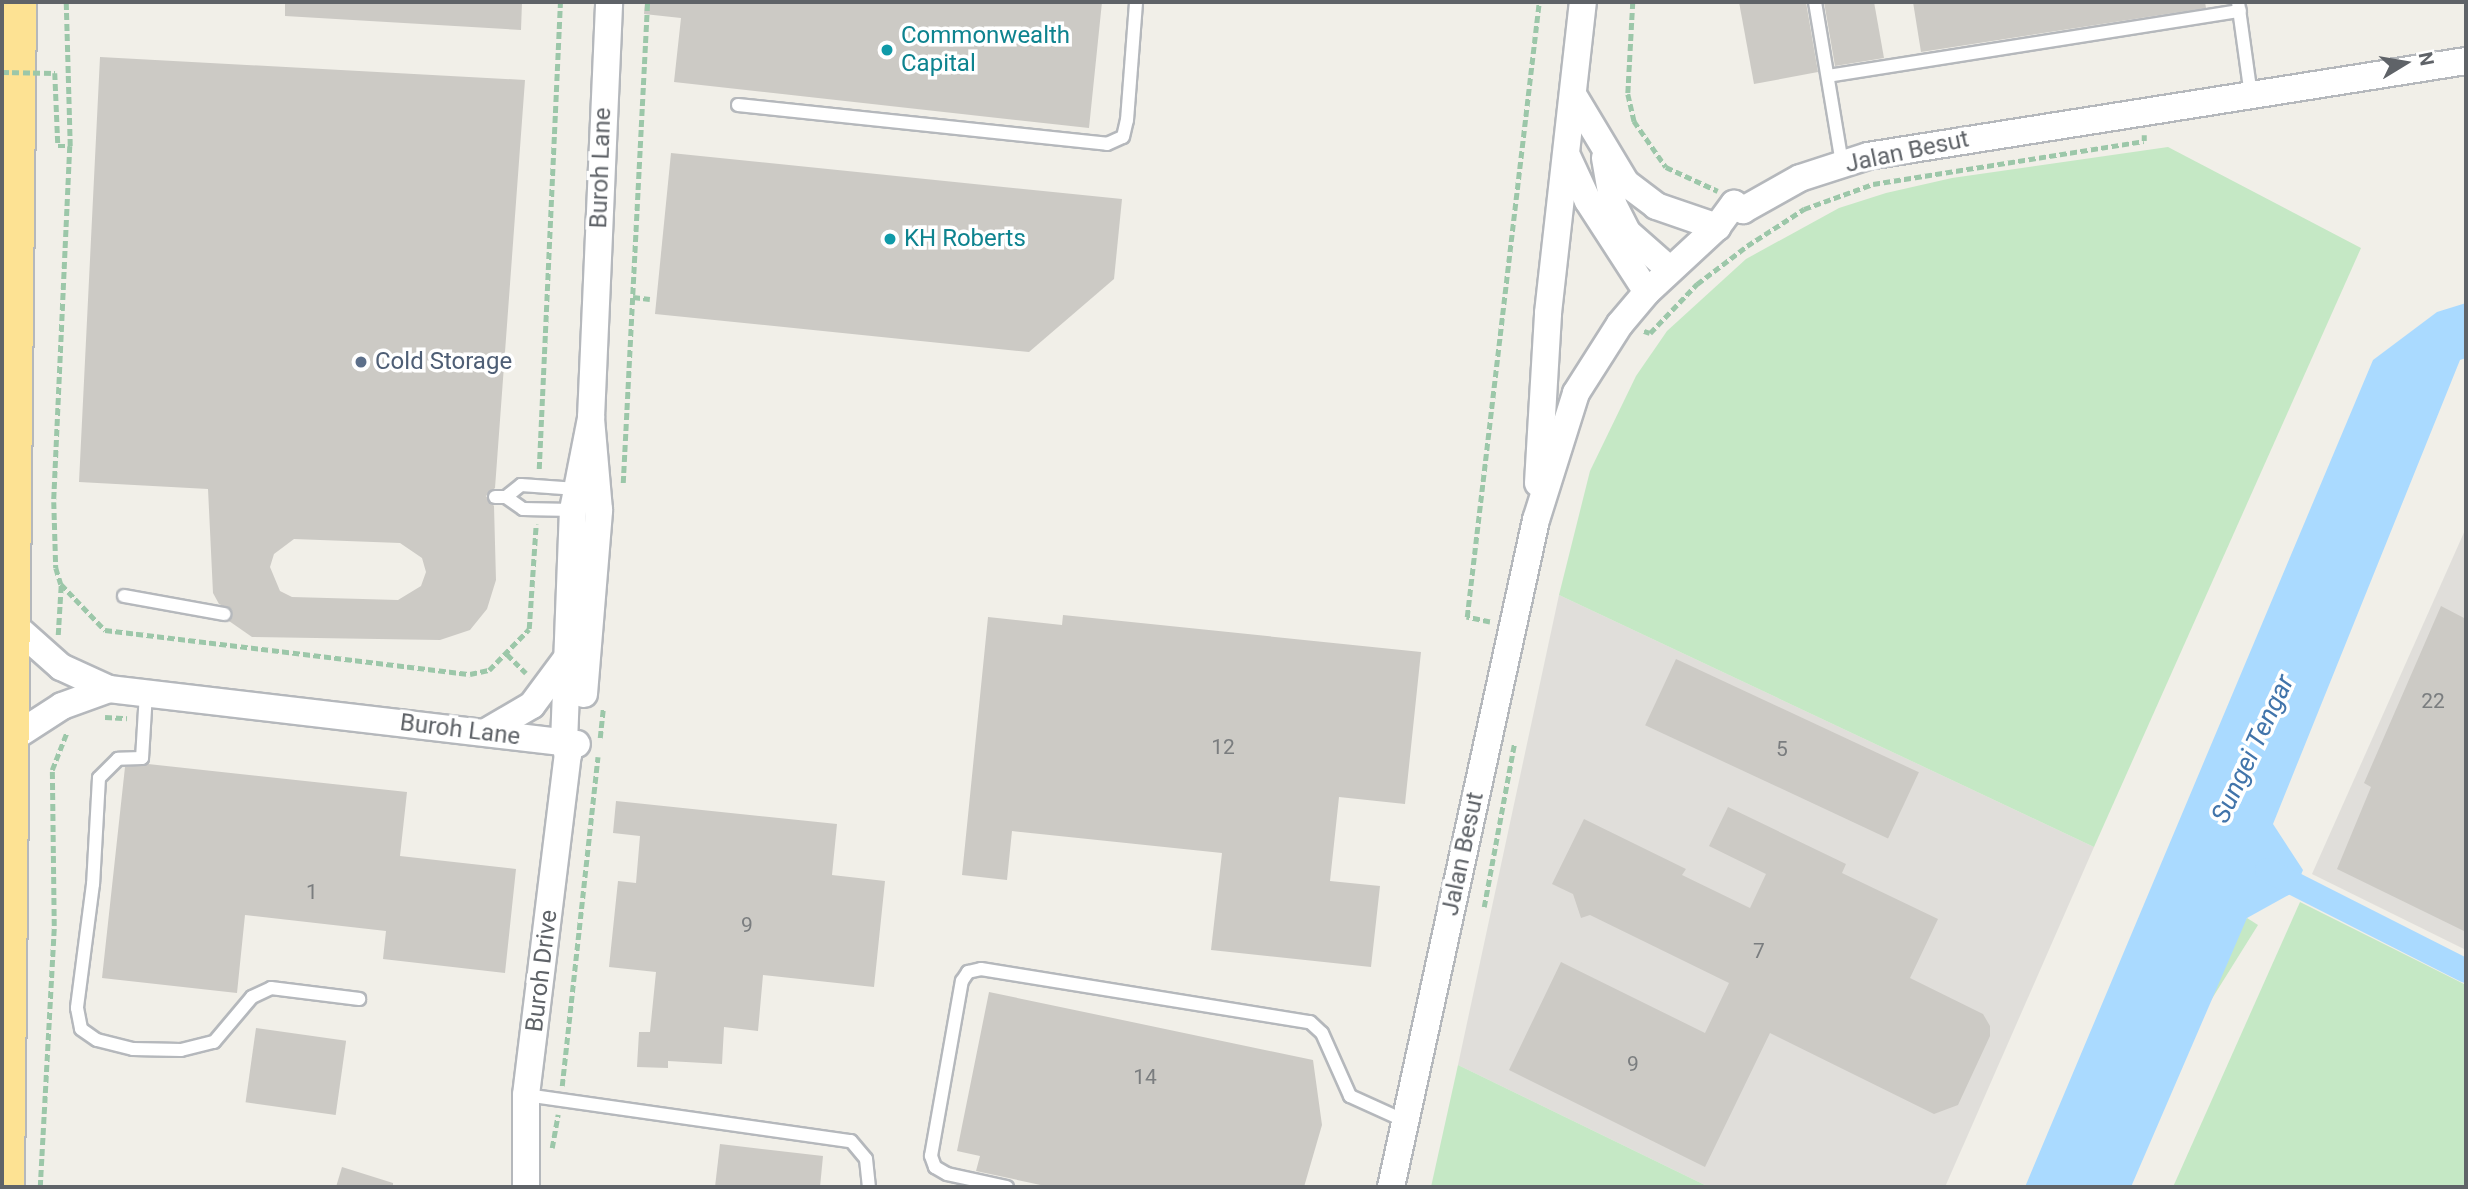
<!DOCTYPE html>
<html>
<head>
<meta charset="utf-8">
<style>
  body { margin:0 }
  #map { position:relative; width:2468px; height:1189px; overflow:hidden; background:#f1efe8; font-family:Roboto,sans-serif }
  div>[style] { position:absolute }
  .industrial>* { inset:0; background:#e0deda }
  .green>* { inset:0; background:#c5e8c5; transform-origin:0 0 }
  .water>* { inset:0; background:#aadaff }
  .canal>* { height:24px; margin:-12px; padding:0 12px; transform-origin:12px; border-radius:12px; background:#aadaff }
  .building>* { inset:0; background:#cccac5; transform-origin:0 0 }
  .path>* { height:4.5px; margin-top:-2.25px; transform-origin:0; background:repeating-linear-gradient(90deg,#9cc7a9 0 7px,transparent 0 10.5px) }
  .roads { filter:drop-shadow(2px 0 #b5b8bc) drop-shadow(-2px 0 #b5b8bc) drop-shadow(0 2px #b5b8bc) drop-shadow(0 -2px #b5b8bc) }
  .lane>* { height:12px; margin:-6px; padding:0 6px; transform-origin:6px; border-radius:6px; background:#fff }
  .street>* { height:26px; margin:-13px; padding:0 13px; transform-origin:13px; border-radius:13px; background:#fff }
  .highway>* { height:38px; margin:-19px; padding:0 19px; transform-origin:19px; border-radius:19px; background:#fde293 }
  .path-bridge>* { height:4.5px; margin-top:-2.25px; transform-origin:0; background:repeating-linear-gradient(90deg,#9cc7a9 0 7px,transparent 0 10.5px) }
  .dots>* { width:19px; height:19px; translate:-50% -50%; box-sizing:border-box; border:4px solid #fff; border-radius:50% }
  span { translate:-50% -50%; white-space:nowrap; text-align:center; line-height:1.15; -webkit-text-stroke:7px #fff; paint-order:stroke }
  .number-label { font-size:21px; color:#7a7d7f }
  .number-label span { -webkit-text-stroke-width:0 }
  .culture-label { font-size:24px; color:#0d838f }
  .left { translate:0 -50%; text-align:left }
  .street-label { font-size:24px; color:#5f6368 }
  .service-label { font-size:24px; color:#4e5e75 }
  .water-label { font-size:26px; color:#4174aa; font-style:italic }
  .frame { position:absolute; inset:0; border:4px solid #5f6368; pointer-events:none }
  .north { position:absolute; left:2370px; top:28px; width:70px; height:70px; -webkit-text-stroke:5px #fff; paint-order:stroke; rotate:79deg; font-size:19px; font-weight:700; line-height:28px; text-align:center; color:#5f6368 }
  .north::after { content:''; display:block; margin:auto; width:24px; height:32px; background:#5f6368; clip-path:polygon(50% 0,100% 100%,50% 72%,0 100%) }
</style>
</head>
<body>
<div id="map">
  <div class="industrial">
    <i style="clip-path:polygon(2466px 528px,2466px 950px,2312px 874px)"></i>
    <i style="clip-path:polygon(1559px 595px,2094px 847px,1945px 1187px,1709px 1187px,1458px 1065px)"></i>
  </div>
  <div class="green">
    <i style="clip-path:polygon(2168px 147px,2361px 248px,2094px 847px,1559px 595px,1590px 471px,1636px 376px,1667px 331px,1746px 259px,1839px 208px,1886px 193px,1952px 178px)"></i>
    <i style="clip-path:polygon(2300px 902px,2466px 985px,2466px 1187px,2173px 1187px)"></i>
    <i style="left:2247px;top:918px;width:13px;height:293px;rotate:32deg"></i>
    <i style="clip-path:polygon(1458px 1065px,1709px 1187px,1431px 1187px)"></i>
  </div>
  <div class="water">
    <i style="clip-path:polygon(2466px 303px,2466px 358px,2460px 360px,2273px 824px,2303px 870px,2294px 892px,2247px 918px,2131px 1187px,2025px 1187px,2373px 360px,2437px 312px)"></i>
  </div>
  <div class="canal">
    <i style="left:2267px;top:870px;width:223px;rotate:26.9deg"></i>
  </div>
  <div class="building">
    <i style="clip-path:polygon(285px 2px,522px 2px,521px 30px,285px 16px)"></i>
    <i style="clip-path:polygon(645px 2px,1102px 2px,1089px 128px,674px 82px,681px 18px,644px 14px)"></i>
    <i style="clip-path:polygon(1739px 2px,1806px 2px,1818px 72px,1754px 84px)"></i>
    <i style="clip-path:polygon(1824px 2px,1874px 2px,1884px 58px,1835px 66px)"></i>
    <i style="clip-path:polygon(1913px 2px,2205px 2px,2206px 8px,1921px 52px)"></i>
    <i style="clip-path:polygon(evenodd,100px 57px,525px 80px,495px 488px,486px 496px,494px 506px,496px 580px,487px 609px,470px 630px,440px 640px,252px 637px,229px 621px,232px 610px,219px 604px,213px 593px,208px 489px,79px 482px,100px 57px,294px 539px,400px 543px,422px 558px,426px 572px,421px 586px,398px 600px,292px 597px,280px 591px,270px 567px,274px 554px,294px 539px)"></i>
    <i style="clip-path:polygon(671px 153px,1122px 199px,1114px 279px,1029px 352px,655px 314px)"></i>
    <i style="clip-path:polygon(2441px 606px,2466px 619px,2466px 932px,2337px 869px,2371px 787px,2364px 783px)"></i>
    <i style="clip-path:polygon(1063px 615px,1421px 652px,1405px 804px,1339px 797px,1330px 881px,1380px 886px,1371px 967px,1211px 950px,1222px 853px,1012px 831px,1007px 880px,962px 875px,988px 617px,1062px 625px)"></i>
    <i style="left:1676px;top:659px;width:268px;height:73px;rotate:25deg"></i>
    <i style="clip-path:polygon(148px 764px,407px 792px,400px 856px,516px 869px,505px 973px,383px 959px,386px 931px,245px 915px,237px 993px,102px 978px,125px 767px)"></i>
    <i style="clip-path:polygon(616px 801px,837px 824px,832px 875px,885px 881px,874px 987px,763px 975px,758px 1031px,724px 1027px,722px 1064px,668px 1061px,668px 1068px,637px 1067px,639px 1032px,650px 1032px,656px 972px,609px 967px,618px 881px,636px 883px,640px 836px,613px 833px)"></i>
    <i style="clip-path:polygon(1728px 807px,1846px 864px,1842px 873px,1938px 919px,1910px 978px,1983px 1014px,1990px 1026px,1990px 1036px,1958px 1105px,1934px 1114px,1770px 1033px,1705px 1167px,1509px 1070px,1561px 962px,1705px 1033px,1729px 983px,1590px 915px,1581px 918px,1573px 894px,1552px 884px,1584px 819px,1686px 869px,1682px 875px,1750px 908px,1766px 874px,1709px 846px)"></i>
    <i style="clip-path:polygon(989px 992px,1313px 1060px,1322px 1125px,1304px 1187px,1050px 1187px,976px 1171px,980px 1156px,957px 1151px)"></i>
    <i style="left:256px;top:1028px;width:91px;height:75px;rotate:8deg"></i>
    <i style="clip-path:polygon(720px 1144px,823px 1156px,820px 1187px,715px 1187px)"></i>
    <i style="clip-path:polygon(342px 1167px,393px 1183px,393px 1187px,336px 1187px)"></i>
  </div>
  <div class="path">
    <i style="left:1633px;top:2px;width:92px;rotate:93.1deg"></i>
    <i style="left:1628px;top:94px;width:28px;rotate:77deg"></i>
    <i style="left:1634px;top:121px;width:56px;rotate:55.2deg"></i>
    <i style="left:1666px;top:167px;width:57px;rotate:24.8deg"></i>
    <i style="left:55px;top:73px;width:73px;rotate:87.6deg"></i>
    <i style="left:58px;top:146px;width:12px"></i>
    <i style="left:70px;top:146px;width:144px;rotate:-91.6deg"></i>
    <i style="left:70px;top:146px;width:356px;rotate:92.6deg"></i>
    <i style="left:54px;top:502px;width:66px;rotate:88.3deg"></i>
    <i style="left:56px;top:568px;width:17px;rotate:73deg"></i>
    <i style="left:61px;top:584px;width:64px;rotate:46.3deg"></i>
    <i style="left:105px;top:630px;width:368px;rotate:6.9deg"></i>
    <i style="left:470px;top:674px;width:19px;rotate:-12deg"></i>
    <i style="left:489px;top:670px;width:57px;rotate:-45.7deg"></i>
    <i style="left:529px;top:629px;width:105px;rotate:-86.2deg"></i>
    <i style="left:633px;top:297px;width:17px;rotate:7deg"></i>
    <i style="left:1644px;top:331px;width:6px;rotate:18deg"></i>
    <i style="left:1650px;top:333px;width:68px;rotate:-46.2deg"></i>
    <i style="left:1697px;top:284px;width:63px;rotate:-37.2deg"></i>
    <i style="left:1747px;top:246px;width:68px;rotate:-33deg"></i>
    <i style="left:1804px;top:209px;width:73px;rotate:-19.9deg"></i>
    <i style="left:1873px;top:184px;width:274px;rotate:-9deg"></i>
    <i style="left:2144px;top:141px;width:6px;rotate:-90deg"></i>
    <i style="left:539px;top:469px;width:467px;rotate:-87.4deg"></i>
    <i style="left:623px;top:483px;width:482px;rotate:-87.1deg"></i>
    <i style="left:1490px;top:622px;width:24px;rotate:-168deg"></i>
    <i style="left:1467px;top:617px;width:619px;rotate:-83.32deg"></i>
    <i style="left:58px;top:635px;width:51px;rotate:-86.6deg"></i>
    <i style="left:507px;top:654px;width:27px;rotate:45deg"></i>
    <i style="left:105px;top:717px;width:22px;rotate:3deg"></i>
    <i style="left:600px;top:738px;width:30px;rotate:-84deg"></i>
    <i style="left:1484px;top:907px;width:165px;rotate:-79.5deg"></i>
    <i style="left:562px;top:1086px;width:331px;rotate:-83.8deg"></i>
    <i style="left:552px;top:1148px;width:34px;rotate:-80deg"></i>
    <i style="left:40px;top:1187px;width:261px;rotate:-86.9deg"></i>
    <i style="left:54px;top:926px;width:156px;rotate:-90.7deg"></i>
    <i style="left:52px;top:770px;width:41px;rotate:-68.5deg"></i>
  </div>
  <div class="roads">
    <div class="lane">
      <i style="left:1815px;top:2px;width:164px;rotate:80.5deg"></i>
      <i style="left:2238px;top:2px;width:95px;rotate:82.1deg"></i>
      <i style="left:1828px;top:76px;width:417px;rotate:-9deg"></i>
      <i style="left:738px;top:105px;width:371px;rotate:6deg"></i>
      <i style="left:1107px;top:144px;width:17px;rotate:-24deg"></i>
      <i style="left:1123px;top:137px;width:17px;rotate:-77deg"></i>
      <i style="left:1127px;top:120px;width:118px;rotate:-85.6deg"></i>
      <i style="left:495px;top:497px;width:11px"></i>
      <i style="left:506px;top:497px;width:21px;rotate:35deg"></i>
      <i style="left:523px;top:509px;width:50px;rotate:1.1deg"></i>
      <i style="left:506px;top:497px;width:19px;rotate:-39deg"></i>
      <i style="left:521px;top:485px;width:56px;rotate:4.1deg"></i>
      <i style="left:124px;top:596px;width:102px;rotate:10.2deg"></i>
      <i style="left:146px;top:693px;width:65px;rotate:93.5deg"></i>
      <i style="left:142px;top:758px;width:24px;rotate:178deg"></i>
      <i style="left:118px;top:759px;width:27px;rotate:135deg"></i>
      <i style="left:99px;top:778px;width:106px;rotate:93.2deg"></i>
      <i style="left:93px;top:884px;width:125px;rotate:97.4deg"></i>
      <i style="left:77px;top:1008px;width:21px;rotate:79deg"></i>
      <i style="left:81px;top:1029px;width:19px;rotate:35deg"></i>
      <i style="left:97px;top:1040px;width:37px;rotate:14deg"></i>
      <i style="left:133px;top:1049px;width:48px;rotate:1.2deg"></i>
      <i style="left:181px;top:1050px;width:34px;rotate:-14deg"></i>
      <i style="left:214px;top:1042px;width:59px;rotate:-49.8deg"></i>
      <i style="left:252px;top:997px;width:21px;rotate:-25deg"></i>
      <i style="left:271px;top:988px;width:89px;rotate:7.1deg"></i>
      <i style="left:526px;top:1095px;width:328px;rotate:8.1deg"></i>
      <i style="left:851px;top:1141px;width:23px;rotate:50deg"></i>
      <i style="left:866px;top:1159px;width:28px;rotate:84deg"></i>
      <i style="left:1007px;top:1187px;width:61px;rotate:-167.8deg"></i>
      <i style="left:947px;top:1174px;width:14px;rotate:-150deg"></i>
      <i style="left:935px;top:1167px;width:12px;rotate:-110deg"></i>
      <i style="left:931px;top:1156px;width:178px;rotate:-80deg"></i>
      <i style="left:962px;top:981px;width:11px;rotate:-56deg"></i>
      <i style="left:968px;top:972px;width:13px;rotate:-13deg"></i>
      <i style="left:981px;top:969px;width:333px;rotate:9.2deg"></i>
      <i style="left:1310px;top:1022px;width:16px;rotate:43deg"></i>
      <i style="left:1322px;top:1033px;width:69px;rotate:66deg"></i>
      <i style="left:1350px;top:1096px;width:60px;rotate:24.4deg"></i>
    </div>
    <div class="street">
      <i style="left:1575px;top:98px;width:99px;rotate:59deg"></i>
      <i style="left:1626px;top:183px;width:38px;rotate:37deg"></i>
      <i style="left:1656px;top:206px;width:65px;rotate:19deg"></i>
      <i style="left:1568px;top:158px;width:47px;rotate:65.1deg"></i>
      <i style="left:1588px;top:201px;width:108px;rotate:57deg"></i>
      <i style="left:1605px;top:158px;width:47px;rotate:80.1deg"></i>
      <i style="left:1613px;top:204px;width:31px;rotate:63deg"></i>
      <i style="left:1627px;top:232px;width:56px;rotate:41.4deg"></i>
      <i style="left:1538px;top:483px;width:170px;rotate:-86.6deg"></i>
      <i style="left:1548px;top:313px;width:313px;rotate:-83.6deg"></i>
      <i style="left:8px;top:620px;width:71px;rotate:41.6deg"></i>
      <i style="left:61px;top:667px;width:53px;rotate:24.6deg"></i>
      <i style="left:109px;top:689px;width:471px;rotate:6.7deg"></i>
      <i style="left:584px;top:694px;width:185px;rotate:-85.3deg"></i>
      <i style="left:599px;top:510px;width:92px;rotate:-95deg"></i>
      <i style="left:591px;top:418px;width:416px;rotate:-87.5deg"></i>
      <i style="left:486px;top:732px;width:53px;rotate:-30.4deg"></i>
      <i style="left:532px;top:705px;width:62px;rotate:-53.5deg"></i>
      <i style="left:8px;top:741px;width:64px;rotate:-32.9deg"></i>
      <i style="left:62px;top:706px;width:50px;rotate:-19.9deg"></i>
      <i style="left:526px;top:1187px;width:92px;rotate:-90deg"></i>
      <i style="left:526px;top:1095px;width:343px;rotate:-83deg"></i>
      <i style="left:568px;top:755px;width:13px;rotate:-108deg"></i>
      <i style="left:564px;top:743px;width:233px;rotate:-87.8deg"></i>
      <i style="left:573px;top:510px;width:94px;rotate:-78.9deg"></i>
      <i style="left:1391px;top:1187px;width:683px;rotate:-77.74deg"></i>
      <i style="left:1536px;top:520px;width:133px;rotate:-72.5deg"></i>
      <i style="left:1576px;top:393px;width:82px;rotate:-57.5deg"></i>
      <i style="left:1620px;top:324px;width:42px;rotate:-49.8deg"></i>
      <i style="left:1647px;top:292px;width:96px;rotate:-42.9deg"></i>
      <i style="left:1717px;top:227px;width:29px;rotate:-54deg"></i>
      <i style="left:1734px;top:204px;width:11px;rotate:34deg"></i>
      <i style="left:1743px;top:210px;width:65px;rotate:-29.3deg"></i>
      <i style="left:1800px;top:178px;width:71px;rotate:-17.9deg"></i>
      <i style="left:1868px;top:156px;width:605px;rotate:-9.03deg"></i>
    </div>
    <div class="highway">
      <i style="left:5px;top:1187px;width:1185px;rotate:-89.42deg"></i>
    </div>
  </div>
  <div class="path-bridge">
    <i style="left:2px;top:72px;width:53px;rotate:1.1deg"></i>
  </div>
  <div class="dots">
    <i style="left:887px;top:50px;background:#0f9aa8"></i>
    <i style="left:890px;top:239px;background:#0f9aa8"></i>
    <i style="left:361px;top:362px;background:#5c6f8a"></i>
  </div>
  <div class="number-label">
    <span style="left:2433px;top:701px">22</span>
    <span style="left:1223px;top:747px">12</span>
    <span style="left:1782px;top:749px">5</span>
    <span style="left:312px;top:892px">1</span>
    <span style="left:747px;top:925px">9</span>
    <span style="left:1759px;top:951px">7</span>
    <span style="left:1633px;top:1064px">9</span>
    <span style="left:1145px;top:1077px">14</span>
  </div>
  <div class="culture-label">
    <span class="left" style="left:901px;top:50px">Commonwealth<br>Capital</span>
    <span class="left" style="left:904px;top:239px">KH Roberts</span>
  </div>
  <div class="street-label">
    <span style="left:1907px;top:152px;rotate:-12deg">Jalan Besut</span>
    <span style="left:601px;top:168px;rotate:-88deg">Buroh Lane</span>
    <span style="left:460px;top:730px;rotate:7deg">Buroh Lane</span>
    <span style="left:1463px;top:854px;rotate:-78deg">Jalan Besut</span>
    <span style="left:542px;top:971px;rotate:-83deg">Buroh Drive</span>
  </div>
  <div class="service-label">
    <span class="left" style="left:375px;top:362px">Cold Storage</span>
  </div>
  <div class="water-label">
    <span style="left:2253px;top:749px;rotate:-65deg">Sungei Tengar</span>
  </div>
  <div class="frame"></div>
  <div class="north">N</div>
</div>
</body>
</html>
